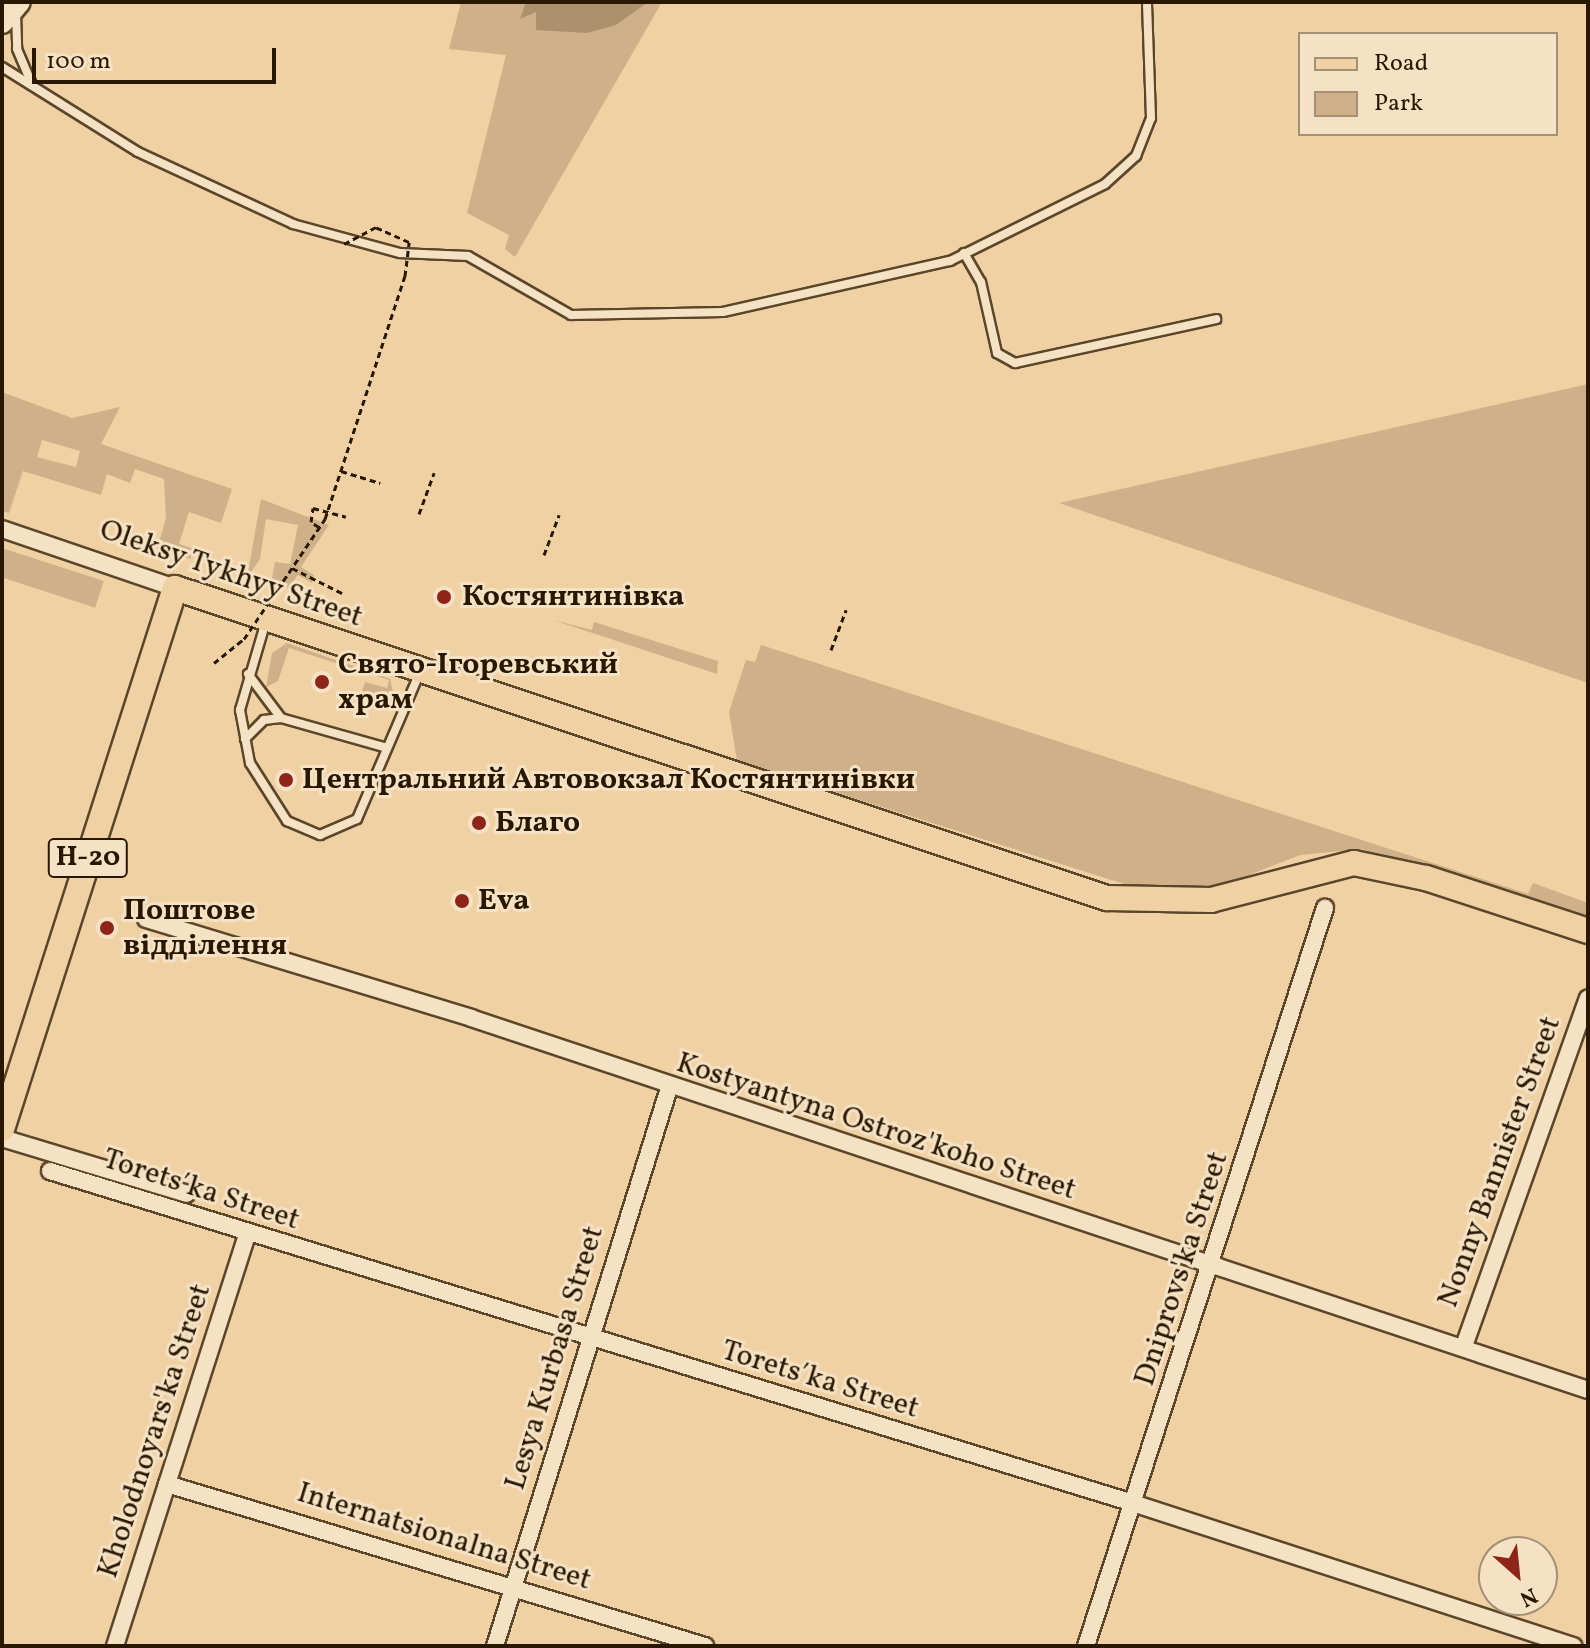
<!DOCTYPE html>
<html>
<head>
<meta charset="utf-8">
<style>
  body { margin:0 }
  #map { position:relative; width:1590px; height:1648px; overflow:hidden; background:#efd1a4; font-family:Vollkorn,serif }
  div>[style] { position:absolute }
  .green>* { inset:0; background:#ceb188; transform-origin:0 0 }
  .water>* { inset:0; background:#ac926c }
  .path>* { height:3px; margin-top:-1.5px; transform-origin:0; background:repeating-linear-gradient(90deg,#2a1700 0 6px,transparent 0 10px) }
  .roads { filter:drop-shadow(2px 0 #5b4629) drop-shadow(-2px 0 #5b4629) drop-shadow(0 2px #5b4629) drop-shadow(0 -2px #5b4629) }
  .lane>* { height:8px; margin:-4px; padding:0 4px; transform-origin:4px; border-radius:4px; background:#f5e1c4 }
  .street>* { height:16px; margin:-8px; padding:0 8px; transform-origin:8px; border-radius:8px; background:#f5e1c4 }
  .secondary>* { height:22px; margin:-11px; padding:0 11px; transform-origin:11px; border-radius:11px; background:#f5e1c4 }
  .primary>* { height:24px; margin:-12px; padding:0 12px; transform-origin:12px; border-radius:12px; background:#efd1a4 }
  .path-bridge>* { height:3px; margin-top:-1.5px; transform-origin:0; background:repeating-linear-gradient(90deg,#2a1700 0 6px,transparent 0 10px) }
  .dots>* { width:22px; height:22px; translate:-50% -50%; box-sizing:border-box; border:4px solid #f5e1c4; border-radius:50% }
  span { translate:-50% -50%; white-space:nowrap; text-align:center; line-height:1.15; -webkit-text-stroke:6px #f5e1c4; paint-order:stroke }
  .shield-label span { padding:2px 6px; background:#f5e1c4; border:2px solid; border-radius:6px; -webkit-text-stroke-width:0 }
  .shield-label { font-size:28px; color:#2a1700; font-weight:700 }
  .street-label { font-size:30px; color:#2a1700 }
  .poi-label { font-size:30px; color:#2a1700; font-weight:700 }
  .left { translate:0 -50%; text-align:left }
  .frame { position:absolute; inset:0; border:4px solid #2a1700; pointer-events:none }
  .legend { position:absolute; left:1298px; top:32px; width:260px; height:104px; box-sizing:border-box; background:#f5e1c4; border:2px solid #a49076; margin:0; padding:10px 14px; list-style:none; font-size:24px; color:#2a1700 }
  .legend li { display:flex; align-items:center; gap:16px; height:40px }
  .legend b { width:40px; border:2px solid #a49076 }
  .north { position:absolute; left:1478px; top:1536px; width:80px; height:80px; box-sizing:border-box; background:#f5e1c4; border:2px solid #a49076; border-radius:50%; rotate:153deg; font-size:22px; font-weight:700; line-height:32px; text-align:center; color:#2a1700 }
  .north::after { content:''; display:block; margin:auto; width:28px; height:36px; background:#8f2418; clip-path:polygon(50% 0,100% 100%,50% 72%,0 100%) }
  .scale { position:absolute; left:32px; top:48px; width:244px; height:36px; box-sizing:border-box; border:4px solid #2a1700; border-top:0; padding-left:10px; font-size:24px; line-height:28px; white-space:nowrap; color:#2a1700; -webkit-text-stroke:6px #f5e1c4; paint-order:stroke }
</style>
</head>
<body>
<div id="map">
  <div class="green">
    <i style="clip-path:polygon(461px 2px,662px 2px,515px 257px,505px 249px,509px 235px,467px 213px,506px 55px,449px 49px)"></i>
    <i style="clip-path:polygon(1588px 384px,1588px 683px,1059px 503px)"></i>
    <i style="clip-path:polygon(evenodd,2px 392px,72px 418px,120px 407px,101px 444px,232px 489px,221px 523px,189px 512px,179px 544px,194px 549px,190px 559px,157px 549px,166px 518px,164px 479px,135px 469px,130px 483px,107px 474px,101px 495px,23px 471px,9px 513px,2px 511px,2px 392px,42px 440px,80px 451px,76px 467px,37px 457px,42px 440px)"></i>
    <i style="clip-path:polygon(261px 499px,329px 525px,301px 567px,314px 575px,312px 583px,298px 575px,288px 588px,271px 583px,275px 562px,290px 564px,298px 525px,266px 519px,260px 559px,247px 578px)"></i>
    <i style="left:2px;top:548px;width:107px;height:28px;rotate:18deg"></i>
    <i style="clip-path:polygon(553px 620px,592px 630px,594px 622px,718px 661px,717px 674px)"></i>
    <i style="clip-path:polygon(287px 643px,390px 679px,396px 704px,361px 694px,365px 682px,387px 688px,389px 680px,289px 648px,278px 681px,266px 687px,272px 653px)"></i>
    <i style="clip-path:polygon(761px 645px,1528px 894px,1533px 883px,1588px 903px,1588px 919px,1361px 849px,1300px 855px,1213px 889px,1146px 891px,737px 761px,729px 712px,746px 660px,755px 662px)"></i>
  </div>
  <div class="water">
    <i style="clip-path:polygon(526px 2px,648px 2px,616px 25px,587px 33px,536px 30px,536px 12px,520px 19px)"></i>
  </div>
  <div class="path">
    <i style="left:341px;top:471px;width:41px;rotate:17.1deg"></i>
    <i style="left:419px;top:514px;width:44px;rotate:-69.9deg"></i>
    <i style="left:319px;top:527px;width:9px;rotate:-148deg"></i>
    <i style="left:311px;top:522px;width:14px;rotate:-82deg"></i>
    <i style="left:313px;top:508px;width:34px;rotate:15deg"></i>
    <i style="left:544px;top:555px;width:43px;rotate:-69.4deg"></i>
    <i style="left:292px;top:568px;width:56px;rotate:26.6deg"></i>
    <i style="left:831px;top:650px;width:43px;rotate:-69.4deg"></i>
    <i style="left:214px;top:663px;width:38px;rotate:-39deg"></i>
  </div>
  <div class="roads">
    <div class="lane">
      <i style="left:16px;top:14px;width:35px;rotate:88deg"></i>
      <i style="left:17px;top:49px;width:39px;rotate:67deg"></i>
      <i style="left:2px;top:67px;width:160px;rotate:32deg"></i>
      <i style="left:138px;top:152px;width:171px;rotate:24.9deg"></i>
      <i style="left:293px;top:224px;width:111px;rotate:15.2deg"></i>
      <i style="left:400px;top:253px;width:68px;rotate:2.5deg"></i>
      <i style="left:468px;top:256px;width:119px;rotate:29.8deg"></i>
      <i style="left:571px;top:315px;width:152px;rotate:-1.1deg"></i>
      <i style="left:723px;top:312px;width:233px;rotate:-12.7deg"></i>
      <i style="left:950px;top:261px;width:173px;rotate:-26.4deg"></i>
      <i style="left:1105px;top:184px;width:42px;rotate:-42.1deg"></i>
      <i style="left:1136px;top:156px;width:41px;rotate:-68.5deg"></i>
      <i style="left:1151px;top:118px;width:116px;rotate:-92deg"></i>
      <i style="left:964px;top:253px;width:34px;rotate:60deg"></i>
      <i style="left:981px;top:282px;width:73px;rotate:77.3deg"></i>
      <i style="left:997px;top:353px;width:21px;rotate:29deg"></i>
      <i style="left:1015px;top:363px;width:206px;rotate:-12.3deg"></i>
      <i style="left:266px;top:621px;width:93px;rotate:106.3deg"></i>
      <i style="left:240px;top:710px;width:54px;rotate:79.3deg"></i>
      <i style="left:250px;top:763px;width:69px;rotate:57.5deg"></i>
      <i style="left:287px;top:821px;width:36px;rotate:23deg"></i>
      <i style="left:320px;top:835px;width:40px;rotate:-23.4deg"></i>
      <i style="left:357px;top:819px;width:158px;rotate:-66.8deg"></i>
      <i style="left:248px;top:674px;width:55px;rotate:53.1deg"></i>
      <i style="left:281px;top:718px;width:110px;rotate:15.8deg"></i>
      <i style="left:245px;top:739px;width:27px;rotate:-45deg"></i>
      <i style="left:264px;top:720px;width:17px;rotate:-7deg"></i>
    </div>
    <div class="street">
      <i style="left:2px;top:529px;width:183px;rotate:18.8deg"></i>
      <i style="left:146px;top:919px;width:340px;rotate:16.9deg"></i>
      <i style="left:471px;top:1018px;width:1177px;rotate:18.42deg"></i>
      <i style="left:2px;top:1138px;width:193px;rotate:16.8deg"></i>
      <i style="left:50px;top:1171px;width:1133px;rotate:17.04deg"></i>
      <i style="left:1133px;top:1503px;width:463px;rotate:18deg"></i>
      <i style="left:1464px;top:1346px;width:369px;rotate:-70.4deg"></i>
      <i style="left:167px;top:1484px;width:562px;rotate:16.76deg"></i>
      <i style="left:115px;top:1646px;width:433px;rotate:-72.2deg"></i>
      <i style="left:495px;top:1646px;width:584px;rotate:-72.68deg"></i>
      <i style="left:1086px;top:1646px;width:776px;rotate:-72.06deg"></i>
    </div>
    <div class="secondary">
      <i style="left:2px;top:22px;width:26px;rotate:-50deg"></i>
    </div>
    <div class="primary">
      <i style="left:2px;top:1129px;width:568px;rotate:-72.27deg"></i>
      <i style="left:175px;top:588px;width:982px;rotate:18.4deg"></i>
      <i style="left:1107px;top:898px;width:104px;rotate:1.1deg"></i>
      <i style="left:1211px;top:900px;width:148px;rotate:-14.5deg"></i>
      <i style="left:1354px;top:863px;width:74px;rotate:11.8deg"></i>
      <i style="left:1426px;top:878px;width:170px;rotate:18.1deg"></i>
    </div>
  </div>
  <div class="path-bridge">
    <i style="left:244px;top:639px;width:145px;rotate:-56deg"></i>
    <i style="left:325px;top:519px;width:256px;rotate:-71.8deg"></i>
    <i style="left:405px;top:276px;width:34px;rotate:-83deg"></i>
    <i style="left:409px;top:242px;width:36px;rotate:-156deg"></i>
    <i style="left:376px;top:227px;width:38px;rotate:152deg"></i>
  </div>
  <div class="dots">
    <i style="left:444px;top:597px;background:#8f2418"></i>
    <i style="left:322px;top:682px;background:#8f2418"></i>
    <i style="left:286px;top:780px;background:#8f2418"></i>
    <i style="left:479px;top:823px;background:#8f2418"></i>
    <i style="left:462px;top:901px;background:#8f2418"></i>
    <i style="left:107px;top:928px;background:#8f2418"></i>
  </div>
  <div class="shield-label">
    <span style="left:88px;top:858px">Н-20</span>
  </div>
  <div class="street-label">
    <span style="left:231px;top:574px;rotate:19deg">Oleksy Tykhyy Street</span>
    <span style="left:876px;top:1127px;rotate:18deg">Kostyantyna Ostroz'koho Street</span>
    <span style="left:1500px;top:1162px;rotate:-70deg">Nonny Bannister Street</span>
    <span style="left:201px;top:1190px;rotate:18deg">Toretsʹka Street</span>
    <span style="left:1182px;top:1269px;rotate:-72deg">Dniprovs'ka Street</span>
    <span style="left:555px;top:1358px;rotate:-73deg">Lesya Kurbasa Street</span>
    <span style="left:820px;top:1380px;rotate:17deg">Toretsʹka Street</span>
    <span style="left:155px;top:1431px;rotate:-72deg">Kholodnoyars'ka Street</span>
    <span style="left:444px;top:1537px;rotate:17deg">Internatsionalna Street</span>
  </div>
  <div class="poi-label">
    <span class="left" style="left:462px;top:597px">Костянтинівка</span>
    <span class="left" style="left:338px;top:682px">Свято-Ігоревський<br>храм</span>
    <span class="left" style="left:302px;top:780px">Центральний Автовокзал Костянтинівки</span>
    <span class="left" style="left:495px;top:823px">Благо</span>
    <span class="left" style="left:478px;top:901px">Eva</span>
    <span class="left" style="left:123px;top:928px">Поштове<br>відділення</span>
  </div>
  <div class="frame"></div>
  <ul class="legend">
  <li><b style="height:10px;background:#efd1a4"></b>Road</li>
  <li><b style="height:22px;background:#ceb188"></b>Park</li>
  </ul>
  <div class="north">N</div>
  <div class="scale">100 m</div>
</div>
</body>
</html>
